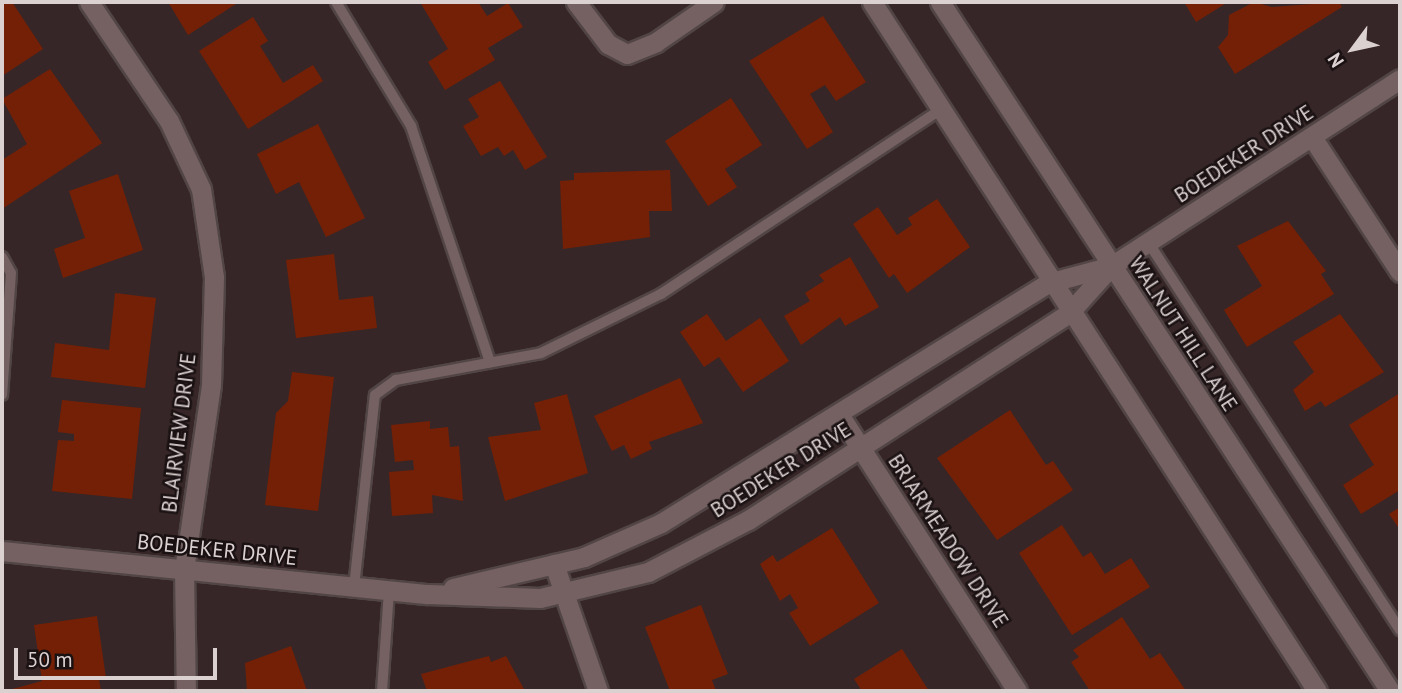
<!DOCTYPE html>
<html>
<head>
<meta charset="utf-8">
<style>
  body { margin:0 }
  #map { position:relative; width:1402px; height:693px; overflow:hidden; background:#372627; font-family:"PT Sans",sans-serif }
  div>[style] { position:absolute }
  .building>* { inset:0; background:#742006 }
  .roads { filter:drop-shadow(2px 0 #524546) drop-shadow(-2px 0 #524546) drop-shadow(0 2px #524546) drop-shadow(0 -2px #524546) }
  .service>* { height:10px; margin:-5px; padding:0 5px; transform-origin:5px; border-radius:5px; background:#756162 }
  .minor>* { height:19px; margin:-9.5px; padding:0 9.5px; transform-origin:9.5px; border-radius:9.5px; background:#756162 }
  .tertiary>* { height:19px; margin:-9.5px; padding:0 9.5px; transform-origin:9.5px; border-radius:9.5px; background:#756162 }
  .secondary>* { height:19px; margin:-9.5px; padding:0 9.5px; transform-origin:9.5px; border-radius:9.5px; background:#756162 }
  span { translate:-50% -50%; white-space:nowrap; text-align:center; line-height:1.15; -webkit-text-stroke:5px #191112; paint-order:stroke }
  .street-label { font-size:21px; color:#dcd1d1 }
  .frame { position:absolute; inset:0; border:4px solid #dcd1d1; pointer-events:none }
  .north { position:absolute; left:1318px; top:14px; width:70px; height:70px; -webkit-text-stroke:5px #191112; paint-order:stroke; rotate:237deg; font-size:19px; font-weight:700; line-height:28px; text-align:center; color:#dcd1d1 }
  .north::after { content:''; display:block; margin:auto; width:24px; height:32px; background:#dcd1d1; clip-path:polygon(50% 0,100% 100%,50% 72%,0 100%) }
  .scale { position:absolute; left:14px; top:648px; width:203px; height:32px; box-sizing:border-box; border:4px solid #dcd1d1; border-top:0; padding-left:9px; font-size:21px; line-height:24px; white-space:nowrap; color:#dcd1d1; -webkit-text-stroke:5px #191112; paint-order:stroke }
</style>
</head>
<body>
<div id="map">
  <div class="building">
    <i style="clip-path:polygon(2px 2px,12px 2px,43px 49px,2px 76px)"></i>
    <i style="clip-path:polygon(168px 2px,239px 2px,188px 35px)"></i>
    <i style="clip-path:polygon(420px 2px,478px 2px,487px 16px,508px 3px,523px 27px,488px 48px,495px 60px,445px 90px,428px 62px,448px 49px)"></i>
    <i style="clip-path:polygon(1184px 2px,1228px 2px,1196px 22px)"></i>
    <i style="clip-path:polygon(1254px 2px,1272px 7px,1339px 2px,1342px 7px,1235px 74px,1218px 47px,1228px 35px,1229px 15px)"></i>
    <i style="clip-path:polygon(823px 16px,866px 82px,836px 101px,825px 85px,810px 94px,833px 132px,807px 149px,749px 61px)"></i>
    <i style="clip-path:polygon(253px 17px,268px 41px,260px 46px,283px 83px,313px 65px,323px 81px,248px 129px,199px 51px)"></i>
    <i style="clip-path:polygon(50px 69px,102px 143px,2px 209px,2px 160px,27px 144px,2px 99px)"></i>
    <i style="clip-path:polygon(500px 81px,547px 157px,525px 170px,513px 150px,504px 156px,498px 147px,481px 156px,463px 126px,479px 117px,468px 99px)"></i>
    <i style="clip-path:polygon(731px 98px,762px 145px,725px 169px,737px 187px,708px 206px,665px 141px)"></i>
    <i style="clip-path:polygon(318px 124px,365px 218px,326px 237px,299px 182px,276px 194px,257px 154px)"></i>
    <i style="clip-path:polygon(670px 170px,672px 211px,649px 211px,650px 237px,563px 249px,560px 181px,574px 180px,574px 173px)"></i>
    <i style="clip-path:polygon(118px 174px,143px 250px,63px 278px,54px 249px,85px 238px,69px 191px)"></i>
    <i style="clip-path:polygon(937px 199px,970px 247px,907px 293px,894px 274px,889px 278px,853px 224px,878px 207px,897px 235px,912px 225px,908px 218px)"></i>
    <i style="clip-path:polygon(1288px 221px,1326px 271px,1321px 274px,1334px 294px,1247px 347px,1224px 310px,1262px 286px,1237px 246px)"></i>
    <i style="clip-path:polygon(334px 254px,339px 300px,373px 296px,377px 328px,296px 338px,286px 260px)"></i>
    <i style="clip-path:polygon(850px 257px,879px 307px,845px 326px,840px 317px,801px 345px,784px 316px,810px 301px,805px 293px,824px 281px,819px 275px)"></i>
    <i style="clip-path:polygon(115px 293px,156px 298px,145px 388px,51px 377px,55px 343px,109px 350px)"></i>
    <i style="clip-path:polygon(707px 314px,726px 341px,760px 318px,789px 361px,743px 392px,719px 357px,704px 367px,680px 332px)"></i>
    <i style="clip-path:polygon(1340px 314px,1384px 372px,1325px 407px,1321px 401px,1305px 411px,1293px 390px,1314px 372px,1293px 342px)"></i>
    <i style="clip-path:polygon(292px 372px,334px 377px,318px 511px,265px 505px,276px 413px,288px 401px)"></i>
    <i style="clip-path:polygon(680px 378px,703px 423px,649px 442px,652px 449px,631px 459px,624px 445px,612px 451px,594px 416px)"></i>
    <i style="clip-path:polygon(1400px 393px,1400px 490px,1361px 514px,1343px 485px,1374px 465px,1349px 425px)"></i>
    <i style="clip-path:polygon(567px 394px,588px 473px,505px 501px,488px 437px,541px 430px,534px 403px)"></i>
    <i style="clip-path:polygon(62px 400px,141px 408px,132px 499px,52px 491px,58px 440px,74px 441px,74px 434px,58px 432px)"></i>
    <i style="clip-path:polygon(1010px 410px,1046px 465px,1053px 461px,1073px 490px,997px 540px,937px 458px)"></i>
    <i style="clip-path:polygon(430px 421px,430px 429px,448px 427px,450px 447px,459px 446px,463px 501px,432px 495px,433px 513px,392px 516px,389px 472px,414px 470px,413px 460px,395px 462px,391px 425px)"></i>
    <i style="clip-path:polygon(1400px 507px,1400px 530px,1389px 514px)"></i>
    <i style="clip-path:polygon(1062px 525px,1083px 557px,1091px 552px,1105px 574px,1131px 558px,1150px 587px,1072px 635px,1019px 553px)"></i>
    <i style="clip-path:polygon(832px 528px,879px 603px,810px 646px,789px 613px,798px 608px,790px 594px,780px 601px,760px 564px,773px 555px,777px 562px)"></i>
    <i style="clip-path:polygon(701px 605px,728px 674px,712px 680px,716px 691px,670px 691px,645px 627px)"></i>
    <i style="clip-path:polygon(97px 616px,106px 678px,99px 679px,101px 691px,5px 691px,42px 681px,34px 625px)"></i>
    <i style="clip-path:polygon(1122px 617px,1150px 659px,1160px 653px,1186px 691px,1090px 691px,1071px 662px,1079px 657px,1073px 650px)"></i>
    <i style="clip-path:polygon(291px 646px,307px 691px,247px 691px,245px 663px)"></i>
    <i style="clip-path:polygon(902px 649px,929px 691px,862px 691px,854px 679px)"></i>
    <i style="clip-path:polygon(489px 656px,491px 662px,506px 656px,525px 691px,427px 691px,421px 674px)"></i>
  </div>
  <div class="roads">
    <div class="service">
      <i style="left:336px;top:2px;width:145px;rotate:58.8deg"></i>
      <i style="left:411px;top:126px;width:249px;rotate:71.5deg"></i>
      <i style="left:1148px;top:242px;width:463px;rotate:57deg"></i>
      <i style="left:2px;top:257px;width:18px;rotate:61deg"></i>
      <i style="left:11px;top:273px;width:122px;rotate:94.2deg"></i>
      <i style="left:354px;top:587px;width:193px;rotate:-83.8deg"></i>
      <i style="left:375px;top:395px;width:26px;rotate:-36deg"></i>
      <i style="left:396px;top:380px;width:147px;rotate:-10.5deg"></i>
      <i style="left:541px;top:353px;width:134px;rotate:-26.2deg"></i>
      <i style="left:661px;top:294px;width:334px;rotate:-33.4deg"></i>
      <i style="left:382px;top:691px;width:101px;rotate:-86deg"></i>
    </div>
    <div class="minor">
      <i style="left:89px;top:2px;width:143px;rotate:56.1deg"></i>
      <i style="left:169px;top:121px;width:75px;rotate:64.8deg"></i>
      <i style="left:201px;top:189px;width:89px;rotate:81.6deg"></i>
      <i style="left:214px;top:277px;width:108px;rotate:91.6deg"></i>
      <i style="left:211px;top:385px;width:187px;rotate:98.3deg"></i>
      <i style="left:184px;top:570px;width:121px;rotate:89.1deg"></i>
      <i style="left:576px;top:2px;width:53px;rotate:52.7deg"></i>
      <i style="left:608px;top:44px;width:21px;rotate:28deg"></i>
      <i style="left:627px;top:54px;width:31px;rotate:-22deg"></i>
      <i style="left:656px;top:42px;width:70px;rotate:-34.6deg"></i>
      <i style="left:1312px;top:137px;width:161px;rotate:56.9deg"></i>
      <i style="left:840px;top:416px;width:327px;rotate:57.2deg"></i>
      <i style="left:554px;top:564px;width:134px;rotate:70.9deg"></i>
    </div>
    <div class="tertiary">
      <i style="left:2px;top:551px;width:428px;rotate:5.8deg"></i>
      <i style="left:428px;top:594px;width:112px;rotate:2deg"></i>
      <i style="left:540px;top:598px;width:111px;rotate:-13.5deg"></i>
      <i style="left:648px;top:572px;width:113px;rotate:-27.5deg"></i>
      <i style="left:748px;top:520px;width:381px;rotate:-32.8deg"></i>
      <i style="left:1068px;top:314px;width:64px;rotate:-48.1deg"></i>
      <i style="left:1111px;top:266px;width:344px;rotate:-32.9deg"></i>
      <i style="left:453px;top:588px;width:135px;rotate:-13.3deg"></i>
      <i style="left:584px;top:557px;width:84px;rotate:-23.8deg"></i>
      <i style="left:661px;top:523px;width:455px;rotate:-31.8deg"></i>
      <i style="left:1048px;top:283px;width:65px;rotate:-15.1deg"></i>
    </div>
    <div class="secondary">
      <i style="left:872px;top:2px;width:820px;rotate:57.14deg"></i>
      <i style="left:940px;top:2px;width:823px;rotate:56.85deg"></i>
    </div>
  </div>
  <div class="street-label">
    <span style="left:1244px;top:154px;rotate:-33deg">BOEDEKER DRIVE</span>
    <span style="left:1183px;top:334px;rotate:57deg">WALNUT HILL LANE</span>
    <span style="left:179px;top:433px;rotate:-83deg">BLAIRVIEW DRIVE</span>
    <span style="left:781px;top:470px;rotate:-32deg">BOEDEKER DRIVE</span>
    <span style="left:948px;top:541px;rotate:57deg">BRIARMEADOW DRIVE</span>
    <span style="left:217px;top:550px;rotate:6deg">BOEDEKER DRIVE</span>
  </div>
  <div class="frame"></div>
  <div class="north">N</div>
  <div class="scale">50 m</div>
</div>
</body>
</html>
